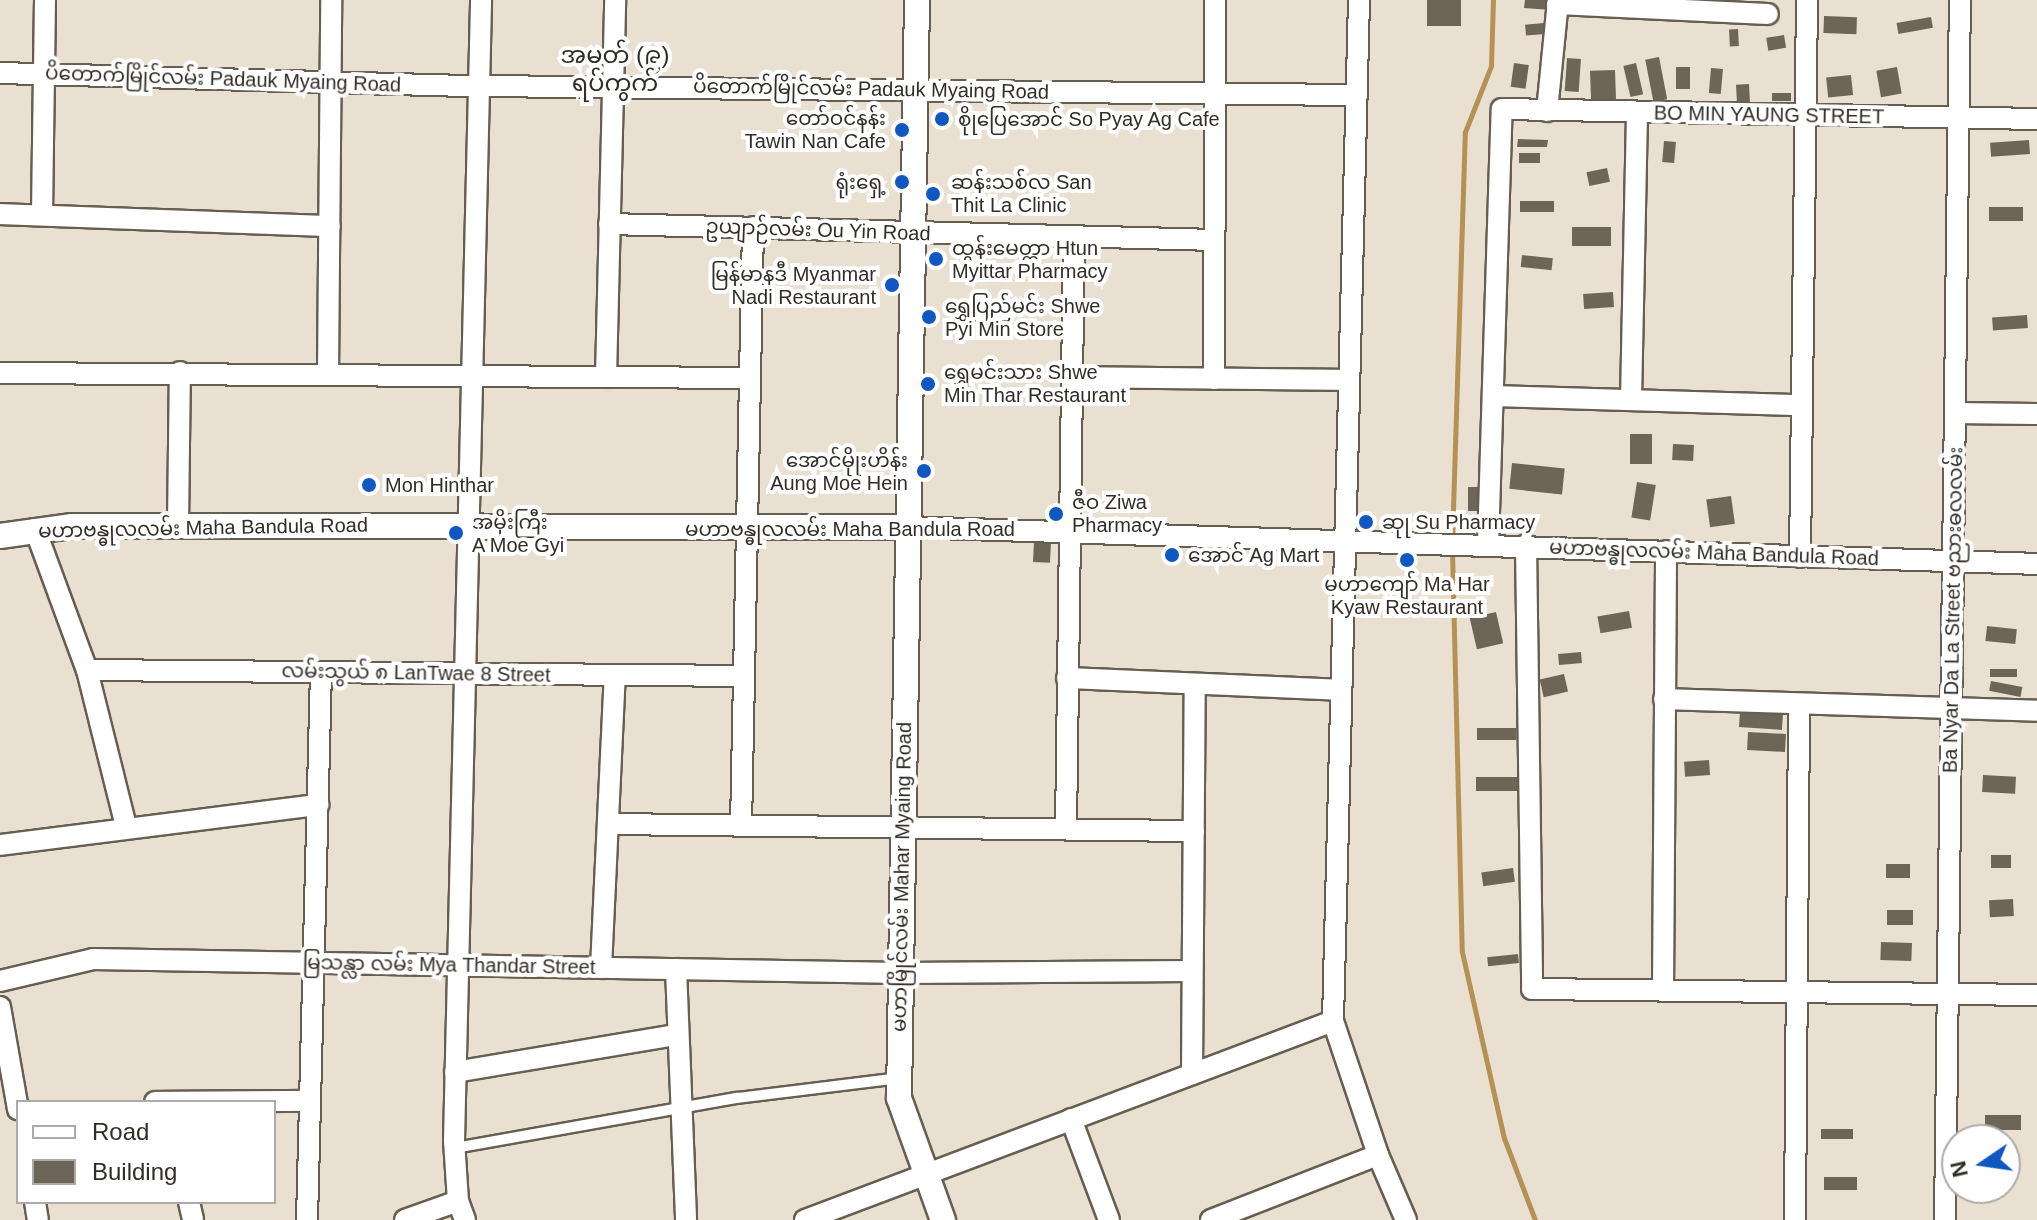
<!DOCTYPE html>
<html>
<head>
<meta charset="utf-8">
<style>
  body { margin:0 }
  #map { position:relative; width:2037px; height:1220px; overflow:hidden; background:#eae0d1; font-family:Arial,"Noto Sans Myanmar",sans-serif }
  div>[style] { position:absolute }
  .stream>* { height:5px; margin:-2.5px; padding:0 2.5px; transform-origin:2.5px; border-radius:2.5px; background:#b59153 }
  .building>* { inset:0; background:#6d6558; transform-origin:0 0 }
  .roads { filter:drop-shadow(2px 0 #665e51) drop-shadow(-2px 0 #665e51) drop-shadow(0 2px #665e51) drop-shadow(0 -2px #665e51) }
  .service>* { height:10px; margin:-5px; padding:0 5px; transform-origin:5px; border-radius:5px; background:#fff }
  .minor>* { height:20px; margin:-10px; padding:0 10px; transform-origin:10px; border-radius:10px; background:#fff }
  .tertiary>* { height:24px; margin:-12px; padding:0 12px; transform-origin:12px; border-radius:12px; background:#fff }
  .dots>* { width:22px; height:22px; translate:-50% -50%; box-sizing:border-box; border:4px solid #fff; border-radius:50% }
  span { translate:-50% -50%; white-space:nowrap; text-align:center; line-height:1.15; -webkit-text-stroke:8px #fff; paint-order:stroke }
  .street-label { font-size:20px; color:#312e28 }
  .poi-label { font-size:20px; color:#312e28 }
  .right { translate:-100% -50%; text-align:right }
  .left { translate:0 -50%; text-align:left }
  .quarter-label { font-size:24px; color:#312e28 }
  .legend { position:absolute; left:16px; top:1100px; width:260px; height:104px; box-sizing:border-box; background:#fff; border:2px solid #adaba9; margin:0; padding:10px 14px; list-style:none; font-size:24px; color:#312e28 }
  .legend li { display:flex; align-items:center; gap:16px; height:40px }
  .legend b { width:40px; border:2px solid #adaba9 }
  .north { position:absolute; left:1941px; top:1124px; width:80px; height:80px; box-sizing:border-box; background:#fff; border:2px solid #adaba9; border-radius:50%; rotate:257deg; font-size:22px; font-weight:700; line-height:32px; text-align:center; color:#312e28 }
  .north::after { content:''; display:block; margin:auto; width:28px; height:36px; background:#0f57c1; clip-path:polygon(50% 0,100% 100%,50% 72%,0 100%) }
</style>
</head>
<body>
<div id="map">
  <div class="stream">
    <i style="left:1452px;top:541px;width:409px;rotate:-88.2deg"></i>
    <i style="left:1465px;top:132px;width:71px;rotate:-68.5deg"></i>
    <i style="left:1491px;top:66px;width:66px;rotate:-88.3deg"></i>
    <i style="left:1452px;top:551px;width:401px;rotate:88.6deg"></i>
    <i style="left:1462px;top:952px;width:191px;rotate:77.3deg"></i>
    <i style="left:1504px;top:1138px;width:88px;rotate:69.3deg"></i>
  </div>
  <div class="building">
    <i style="left:1427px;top:0;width:34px;height:26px"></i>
    <i style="clip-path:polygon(1525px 0,1552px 0,1551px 10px,1524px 8px)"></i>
    <i style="left:1824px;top:16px;width:33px;height:17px;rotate:2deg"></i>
    <i style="left:1931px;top:17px;width:11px;height:35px;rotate:80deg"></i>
    <i style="left:1544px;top:23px;width:11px;height:19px;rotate:85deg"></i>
    <i style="left:1738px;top:29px;width:17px;height:9px;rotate:87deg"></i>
    <i style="left:1784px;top:35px;width:13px;height:18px;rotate:81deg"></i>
    <i style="left:1659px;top:57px;width:43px;height:14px;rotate:79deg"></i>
    <i style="left:1567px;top:58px;width:14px;height:33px;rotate:4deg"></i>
    <i style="left:1514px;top:63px;width:15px;height:24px;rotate:8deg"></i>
    <i style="left:1636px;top:63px;width:32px;height:13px;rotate:77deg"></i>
    <i style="left:1676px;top:67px;width:14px;height:22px"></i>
    <i style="left:1897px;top:67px;width:27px;height:21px;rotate:80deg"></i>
    <i style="left:1711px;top:68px;width:12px;height:25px;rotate:5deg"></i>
    <i style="left:1615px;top:70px;width:34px;height:25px;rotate:88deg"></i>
    <i style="left:1851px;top:75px;width:20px;height:25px;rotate:84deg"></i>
    <i style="left:1749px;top:84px;width:18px;height:13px;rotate:87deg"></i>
    <i style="left:1772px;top:93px;width:19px;height:8px"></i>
    <i style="clip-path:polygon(1518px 139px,1548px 140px,1547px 147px,1517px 147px)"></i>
    <i style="left:2029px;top:140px;width:14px;height:39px;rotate:86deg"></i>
    <i style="left:1664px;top:141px;width:12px;height:21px;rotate:5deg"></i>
    <i style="left:1519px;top:153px;width:21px;height:10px"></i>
    <i style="left:1607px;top:168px;width:14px;height:21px;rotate:78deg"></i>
    <i style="left:1520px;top:201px;width:34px;height:11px"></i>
    <i style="left:1989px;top:207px;width:34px;height:14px"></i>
    <i style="left:1611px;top:227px;width:19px;height:39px;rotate:90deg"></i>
    <i style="left:1522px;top:255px;width:31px;height:12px;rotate:6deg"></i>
    <i style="left:1613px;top:292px;width:15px;height:30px;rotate:86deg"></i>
    <i style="left:2027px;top:315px;width:13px;height:35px;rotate:86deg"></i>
    <i style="left:1630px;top:434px;width:22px;height:30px"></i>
    <i style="left:1673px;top:444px;width:21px;height:16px;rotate:3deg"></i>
    <i style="left:1512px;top:463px;width:53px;height:26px;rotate:6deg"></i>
    <i style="left:1637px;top:482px;width:19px;height:36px;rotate:9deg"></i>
    <i style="left:1468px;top:487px;width:14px;height:24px"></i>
    <i style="left:1731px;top:496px;width:28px;height:25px;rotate:82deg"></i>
    <i style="left:1034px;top:542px;width:17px;height:20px;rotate:3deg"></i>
    <i style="left:1629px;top:611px;width:17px;height:32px;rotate:80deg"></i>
    <i style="left:1496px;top:612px;width:32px;height:27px;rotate:77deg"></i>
    <i style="left:1987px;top:626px;width:30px;height:15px;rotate:6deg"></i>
    <i style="left:1581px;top:652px;width:11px;height:23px;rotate:85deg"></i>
    <i style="left:1990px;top:669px;width:27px;height:8px"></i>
    <i style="left:1564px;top:674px;width:18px;height:25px;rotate:77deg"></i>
    <i style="left:1991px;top:681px;width:32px;height:10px;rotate:11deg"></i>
    <i style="left:1740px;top:712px;width:43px;height:15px;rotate:4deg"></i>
    <i style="left:1516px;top:728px;width:12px;height:39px;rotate:90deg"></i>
    <i style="left:1748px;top:732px;width:38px;height:18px;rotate:3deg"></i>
    <i style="left:1709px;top:760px;width:15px;height:25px;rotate:86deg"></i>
    <i style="left:1983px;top:775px;width:33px;height:17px;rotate:3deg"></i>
    <i style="left:1476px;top:777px;width:41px;height:14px"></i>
    <i style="left:2011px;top:855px;width:13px;height:20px;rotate:90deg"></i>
    <i style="left:1886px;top:864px;width:24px;height:14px"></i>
    <i style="left:1513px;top:868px;width:14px;height:32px;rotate:82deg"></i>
    <i style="left:2013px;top:899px;width:17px;height:24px;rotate:87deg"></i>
    <i style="left:1887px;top:910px;width:26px;height:15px"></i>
    <i style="left:1881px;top:942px;width:31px;height:18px;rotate:2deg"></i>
    <i style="left:1518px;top:954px;width:9px;height:31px;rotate:84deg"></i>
    <i style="left:1985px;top:1115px;width:36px;height:15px"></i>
    <i style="left:1821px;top:1129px;width:32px;height:10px"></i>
    <i style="left:1824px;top:1177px;width:33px;height:13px"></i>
    <i style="left:1982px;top:1188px;width:20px;height:8px"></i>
  </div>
  <div class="roads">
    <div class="service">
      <i style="left:455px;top:1148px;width:286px;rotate:-10.1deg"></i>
      <i style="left:737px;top:1098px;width:163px;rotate:-7deg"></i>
    </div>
    <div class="minor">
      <i style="left:1359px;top:0;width:1021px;rotate:91.46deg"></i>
      <i style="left:1333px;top:1021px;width:141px;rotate:71.4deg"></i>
      <i style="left:1378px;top:1155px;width:71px;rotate:66.7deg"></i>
      <i style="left:1557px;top:4px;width:211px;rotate:2.7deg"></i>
      <i style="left:0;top:73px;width:479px;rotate:1.6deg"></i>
      <i style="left:479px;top:86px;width:878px;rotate:0.59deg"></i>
      <i style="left:1547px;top:111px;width:112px;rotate:-84.3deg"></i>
      <i style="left:0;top:214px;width:330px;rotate:2.1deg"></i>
      <i style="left:42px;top:214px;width:214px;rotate:-89.2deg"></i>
      <i style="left:609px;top:224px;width:605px;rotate:1.51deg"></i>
      <i style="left:0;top:373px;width:749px;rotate:0.38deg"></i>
      <i style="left:328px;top:373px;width:373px;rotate:-89.5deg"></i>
      <i style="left:606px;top:377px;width:377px;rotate:-88.6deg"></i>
      <i style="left:1071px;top:377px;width:276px;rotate:0.6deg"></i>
      <i style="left:1214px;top:379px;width:379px;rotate:-89.8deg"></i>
      <i style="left:1493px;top:396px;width:309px;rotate:1.7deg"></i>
      <i style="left:1631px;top:400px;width:288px;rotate:-88.8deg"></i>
      <i style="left:1955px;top:413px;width:82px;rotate:0.7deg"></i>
      <i style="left:178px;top:526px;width:154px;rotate:-89.3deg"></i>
      <i style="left:906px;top:527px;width:1132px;rotate:1.87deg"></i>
      <i style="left:35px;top:529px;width:150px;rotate:69.8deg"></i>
      <i style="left:87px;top:670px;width:162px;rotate:76deg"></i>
      <i style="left:1488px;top:544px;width:435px;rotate:-88.2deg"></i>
      <i style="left:1502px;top:109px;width:535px;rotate:1.07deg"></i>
      <i style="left:1526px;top:545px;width:444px;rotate:89.2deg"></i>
      <i style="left:1532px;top:989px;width:505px;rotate:0.68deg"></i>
      <i style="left:1800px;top:557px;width:557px;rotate:-89.28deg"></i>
      <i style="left:87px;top:670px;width:657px;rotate:0.52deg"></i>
      <i style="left:1067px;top:678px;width:273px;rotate:2.5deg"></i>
      <i style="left:1664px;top:699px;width:373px;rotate:1.8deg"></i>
      <i style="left:609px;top:824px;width:585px;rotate:0.69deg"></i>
      <i style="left:741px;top:826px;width:599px;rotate:-88.85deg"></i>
      <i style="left:1066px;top:829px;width:593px;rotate:-89.23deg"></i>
      <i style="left:0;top:845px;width:321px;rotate:-7.2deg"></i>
      <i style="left:601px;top:968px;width:293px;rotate:-87.3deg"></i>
      <i style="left:676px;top:969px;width:251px;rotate:87.7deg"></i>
      <i style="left:0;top:981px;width:96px;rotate:-13.3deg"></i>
      <i style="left:93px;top:959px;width:808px;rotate:0.99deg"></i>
      <i style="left:901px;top:973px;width:291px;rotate:-0.4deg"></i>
      <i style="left:1663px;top:990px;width:439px;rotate:-89.6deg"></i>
      <i style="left:0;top:1007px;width:104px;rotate:80deg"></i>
      <i style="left:455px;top:1072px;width:225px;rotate:-9.5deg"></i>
      <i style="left:1192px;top:1074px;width:390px;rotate:-89.6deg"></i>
      <i style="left:155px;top:1102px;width:155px;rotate:-0.4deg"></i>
      <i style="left:1071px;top:1119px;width:108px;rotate:69.4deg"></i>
      <i style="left:35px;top:1202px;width:18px;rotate:81deg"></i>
      <i style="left:189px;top:1202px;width:18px;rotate:77deg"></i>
      <i style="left:307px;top:1220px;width:548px;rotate:-88.54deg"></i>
      <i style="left:405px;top:1220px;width:56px;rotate:-19.7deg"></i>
      <i style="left:465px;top:1220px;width:20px;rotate:-110deg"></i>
      <i style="left:458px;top:1201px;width:60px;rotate:-93.8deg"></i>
      <i style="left:454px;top:1141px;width:1141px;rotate:-88.64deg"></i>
      <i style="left:805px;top:1220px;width:564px;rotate:-20.65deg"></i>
      <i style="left:1211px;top:1220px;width:179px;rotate:-21.3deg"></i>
      <i style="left:1795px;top:1220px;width:515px;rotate:-89.55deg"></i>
      <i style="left:1945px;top:1220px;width:1220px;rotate:-89.3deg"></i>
    </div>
    <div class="tertiary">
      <i style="left:917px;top:0;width:1098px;rotate:90.94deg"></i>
      <i style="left:899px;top:1098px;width:130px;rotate:70.2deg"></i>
      <i style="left:0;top:536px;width:73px;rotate:-7.9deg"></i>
      <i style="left:72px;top:526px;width:834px;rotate:0.07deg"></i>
    </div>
  </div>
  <div class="dots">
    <i style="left:942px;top:119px;background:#0f57c1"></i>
    <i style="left:902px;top:130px;background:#0f57c1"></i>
    <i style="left:902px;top:182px;background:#0f57c1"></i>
    <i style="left:933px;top:194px;background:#0f57c1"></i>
    <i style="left:936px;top:259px;background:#0f57c1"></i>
    <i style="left:892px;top:285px;background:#0f57c1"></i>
    <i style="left:929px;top:317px;background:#0f57c1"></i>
    <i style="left:928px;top:384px;background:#0f57c1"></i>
    <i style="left:924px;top:471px;background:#0f57c1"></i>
    <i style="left:369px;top:485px;background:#0f57c1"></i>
    <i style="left:1056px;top:514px;background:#0f57c1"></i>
    <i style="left:1366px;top:522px;background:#0f57c1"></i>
    <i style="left:456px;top:533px;background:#0f57c1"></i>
    <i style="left:1172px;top:555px;background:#0f57c1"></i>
    <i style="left:1407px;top:560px;background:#0f57c1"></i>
  </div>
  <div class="street-label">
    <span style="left:223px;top:79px;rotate:2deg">ပိတောက်မြိုင်လမ်း Padauk Myaing Road</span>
    <span style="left:871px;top:89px;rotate:1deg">ပိတောက်မြိုင်လမ်း Padauk Myaing Road</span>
    <span style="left:1769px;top:115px;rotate:1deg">BO MIN YAUNG STREET</span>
    <span style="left:818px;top:230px;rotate:2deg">ဥယျာဉ်လမ်း Ou Yin Road</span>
    <span style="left:203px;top:528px;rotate:-1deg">မဟာဗန္ဓုလလမ်း Maha Bandula Road</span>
    <span style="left:850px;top:529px">မဟာဗန္ဓုလလမ်း Maha Bandula Road</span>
    <span style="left:1714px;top:553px;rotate:2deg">မဟာဗန္ဓုလလမ်း Maha Bandula Road</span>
    <span style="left:1953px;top:610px;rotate:-89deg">Ba Nyar Da La Street ဗညားဓလလမ်း</span>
    <span style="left:416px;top:673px;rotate:1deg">လမ်းသွယ် ၈ LanTwae 8 Street</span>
    <span style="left:902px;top:877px;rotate:-89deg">မဟာမြိုင်လမ်း Mahar Myaing Road</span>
    <span style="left:449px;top:965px;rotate:1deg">မြသန္လာ လမ်း Mya Thandar Street</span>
  </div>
  <div class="poi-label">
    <span class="right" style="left:886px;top:130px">တော်ဝင်နန်း<br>Tawin Nan Cafe</span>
    <span class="left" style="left:958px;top:119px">စိုုပြေအောင် So Pyay Ag Cafe</span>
    <span class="right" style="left:886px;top:182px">ရုံးရှေ့</span>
    <span class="left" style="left:951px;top:194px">ဆန်းသစ်လ San<br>Thit La Clinic</span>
    <span class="left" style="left:952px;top:260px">ထွန်းမေတ္တာ Htun<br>Myittar Pharmacy</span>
    <span class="right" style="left:876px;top:286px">မြန်မာနဒီ Myanmar<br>Nadi Restaurant</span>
    <span class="left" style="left:945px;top:318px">ရွှေပြည်မင်း Shwe<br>Pyi Min Store</span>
    <span class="left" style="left:944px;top:384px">ရွှေမင်းသား Shwe<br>Min Thar Restaurant</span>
    <span class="right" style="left:908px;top:472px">အောင်မိုုးဟိန်း<br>Aung Moe Hein</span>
    <span class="left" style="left:385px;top:485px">Mon Hinthar</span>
    <span class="left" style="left:1072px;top:514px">ဇီဝ Ziwa<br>Pharmacy</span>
    <span class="left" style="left:472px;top:534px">အမိုးကြီး<br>A Moe Gyi</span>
    <span class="left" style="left:1382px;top:522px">ဆုု Su Pharmacy</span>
    <span class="left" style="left:1188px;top:555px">အောင် Ag Mart</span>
    <span style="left:1407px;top:596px">မဟာကျော် Ma Har<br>Kyaw Restaurant</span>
  </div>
  <div class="quarter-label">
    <span style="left:615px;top:69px">အမှတ် (၉)<br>ရပ်ကွက်</span>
  </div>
  <ul class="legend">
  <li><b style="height:10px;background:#fff"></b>Road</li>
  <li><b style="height:22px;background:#6d6558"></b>Building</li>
  </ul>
  <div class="north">N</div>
</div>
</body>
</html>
